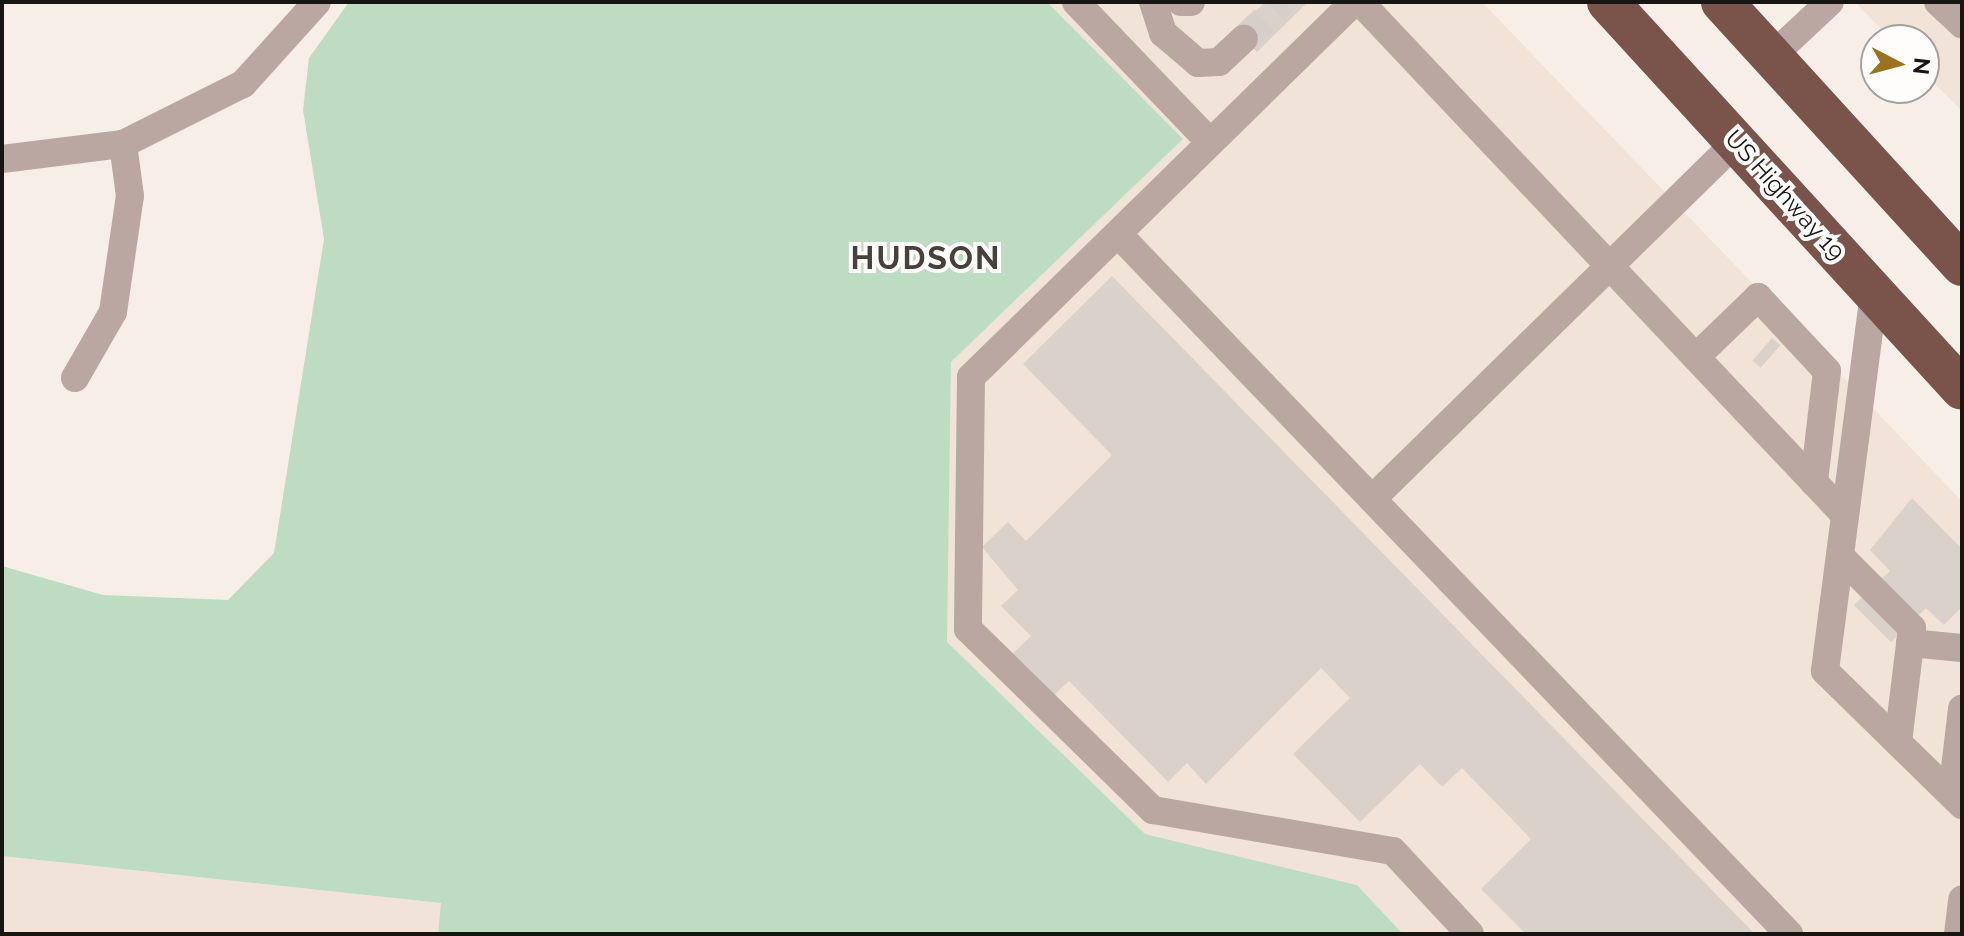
<!DOCTYPE html>
<html>
<head>
<meta charset="utf-8">
<style>
  body { margin:0 }
  #map { position:relative; width:1964px; height:936px; overflow:hidden; background:#f7eee8; font-family:Raleway,sans-serif }
  div>[style] { position:absolute }
  .built>* { inset:0; background:#f1e3d7 }
  .green>* { inset:0; background:#bedcc2 }
  .building>* { inset:0; background:#d9d1ca; transform-origin:0 0 }
  .minor-tunnel>* { height:28px; margin-top:-14px; transform-origin:0; background:repeating-linear-gradient(90deg,#d6cec8 0 28px,transparent 0 42px) }
  .minor>* { height:28px; margin:-14px; padding:0 14px; transform-origin:14px; border-radius:14px; background:#baa7a2 }
  .highway>* { height:42px; margin:-21px; padding:0 21px; transform-origin:21px; border-radius:21px; background:#7a544b }
  span { translate:-50% -50%; white-space:nowrap; text-align:center; line-height:1.15; -webkit-text-stroke:8px #fffdfc; paint-order:stroke }
  .street-label { font-size:24px; color:#181613 }
  .district-label { font-size:32px; color:#47413b; font-weight:700; letter-spacing:2px }
  .frame { position:absolute; inset:0; border:4px solid #181613; pointer-events:none }
  .north { position:absolute; left:1860px; top:24px; width:80px; height:80px; box-sizing:border-box; background:#fffdfc; border:2px solid #a3a19f; border-radius:50%; rotate:96deg; font-size:22px; font-weight:700; line-height:32px; text-align:center; color:#181613 }
  .north::after { content:''; display:block; margin:auto; width:28px; height:36px; background:#9b721f; clip-path:polygon(50% 0,100% 100%,50% 72%,0 100%) }
</style>
</head>
<body>
<div id="map">
  <div class="built">
    <i style="clip-path:polygon(1047px 2px,1482px 2px,1962px 501px,1962px 934px,1403px 934px,1357px 885px,1145px 834px,947px 642px,951px 362px,1183px 139px)"></i>
    <i style="clip-path:polygon(1855px 2px,1962px 2px,1962px 111px,1924px 73px,1924px 40px,1892px 40px)"></i>
    <i style="clip-path:polygon(2px 856px,442px 903px,438px 934px,2px 934px)"></i>
  </div>
  <div class="green">
    <i style="clip-path:polygon(349px 2px,1047px 2px,1183px 139px,951px 362px,947px 642px,1145px 834px,1357px 885px,1403px 934px,438px 934px,441px 903px,2px 856px,2px 566px,103px 595px,228px 600px,274px 553px,324px 239px,303px 110px,309px 58px)"></i>
  </div>
  <div class="building">
    <i style="clip-path:polygon(1265px 2px,1306px 4px,1257px 52px,1236px 31px)"></i>
    <i style="clip-path:polygon(1112px 276px,1752px 931px,1749px 934px,1526px 934px,1481px 889px,1531px 839px,1462px 768px,1442px 787px,1420px 764px,1360px 822px,1293px 754px,1350px 698px,1321px 668px,1206px 784px,1187px 763px,1168px 782px,1069px 681px,1052px 697px,1011px 655px,1031px 636px,1001px 606px,1018px 590px,982px 547px,1008px 522px,1026px 541px,1112px 455px,1023px 364px)"></i>
    <i style="left:1772px;top:338px;width:11px;height:30px;rotate:41deg"></i>
    <i style="clip-path:polygon(1912px 498px,1962px 549px,1962px 607px,1944px 625px,1926px 608px,1891px 642px,1854px 605px,1890px 571px,1870px 550px)"></i>
  </div>
  <div class="minor-tunnel">
    <i style="left:1244px;top:39px;width:54px;rotate:-43.5deg"></i>
  </div>
  <div class="minor">
    <i style="left:1076px;top:2px;width:194px;rotate:46.3deg"></i>
    <i style="left:1153px;top:2px;width:33px;rotate:72deg"></i>
    <i style="left:1163px;top:33px;width:46px;rotate:40.6deg"></i>
    <i style="left:1198px;top:63px;width:21px;rotate:-3deg"></i>
    <i style="left:1219px;top:62px;width:34px;rotate:-43deg"></i>
    <i style="left:1181px;top:2px;width:10px"></i>
    <i style="left:1354px;top:2px;width:536px;rotate:135.6deg"></i>
    <i style="left:971px;top:377px;width:252px;rotate:90.7deg"></i>
    <i style="left:968px;top:629px;width:259px;rotate:44.4deg"></i>
    <i style="left:1153px;top:810px;width:243px;rotate:9.7deg"></i>
    <i style="left:1393px;top:851px;width:113px;rotate:47.1deg"></i>
    <i style="left:1360px;top:2px;width:706px;rotate:46.61deg"></i>
    <i style="left:1938px;top:2px;width:33px;rotate:43deg"></i>
    <i style="left:1772px;top:56px;width:79px;rotate:-43deg"></i>
    <i style="left:2px;top:159px;width:122px;rotate:-7.1deg"></i>
    <i style="left:123px;top:144px;width:134px;rotate:-26.6deg"></i>
    <i style="left:243px;top:84px;width:110px;rotate:-47.9deg"></i>
    <i style="left:1118px;top:234px;width:970px;rotate:46.21deg"></i>
    <i style="left:1874px;top:293px;width:381px;rotate:97.4deg"></i>
    <i style="left:1825px;top:671px;width:192px;rotate:44.4deg"></i>
    <i style="left:1697px;top:356px;width:85px;rotate:-44deg"></i>
    <i style="left:1758px;top:297px;width:101px;rotate:47deg"></i>
    <i style="left:1827px;top:371px;width:112px;rotate:96.7deg"></i>
    <i style="left:75px;top:378px;width:76px;rotate:-60.1deg"></i>
    <i style="left:113px;top:312px;width:117px;rotate:-81.7deg"></i>
    <i style="left:130px;top:196px;width:52px;rotate:-97.7deg"></i>
    <i style="left:1372px;top:499px;width:510px;rotate:-44.44deg"></i>
    <i style="left:1840px;top:556px;width:102px;rotate:45deg"></i>
    <i style="left:1912px;top:628px;width:115px;rotate:97deg"></i>
    <i style="left:1910px;top:643px;width:52px;rotate:5.5deg"></i>
    <i style="left:1952px;top:794px;width:86px;rotate:-83.3deg"></i>
    <i style="left:1958px;top:934px;width:35px;rotate:-83deg"></i>
  </div>
  <div class="highway">
    <i style="left:1608px;top:2px;width:524px;rotate:47.55deg"></i>
    <i style="left:1722px;top:2px;width:356px;rotate:47.6deg"></i>
  </div>
  <div class="street-label">
    <span style="left:1785px;top:195px;rotate:48deg">US Highway 19</span>
  </div>
  <div class="district-label">
    <span style="left:926px;top:258px">HUDSON</span>
  </div>
  <div class="frame"></div>
  <div class="north">N</div>
</div>
</body>
</html>
